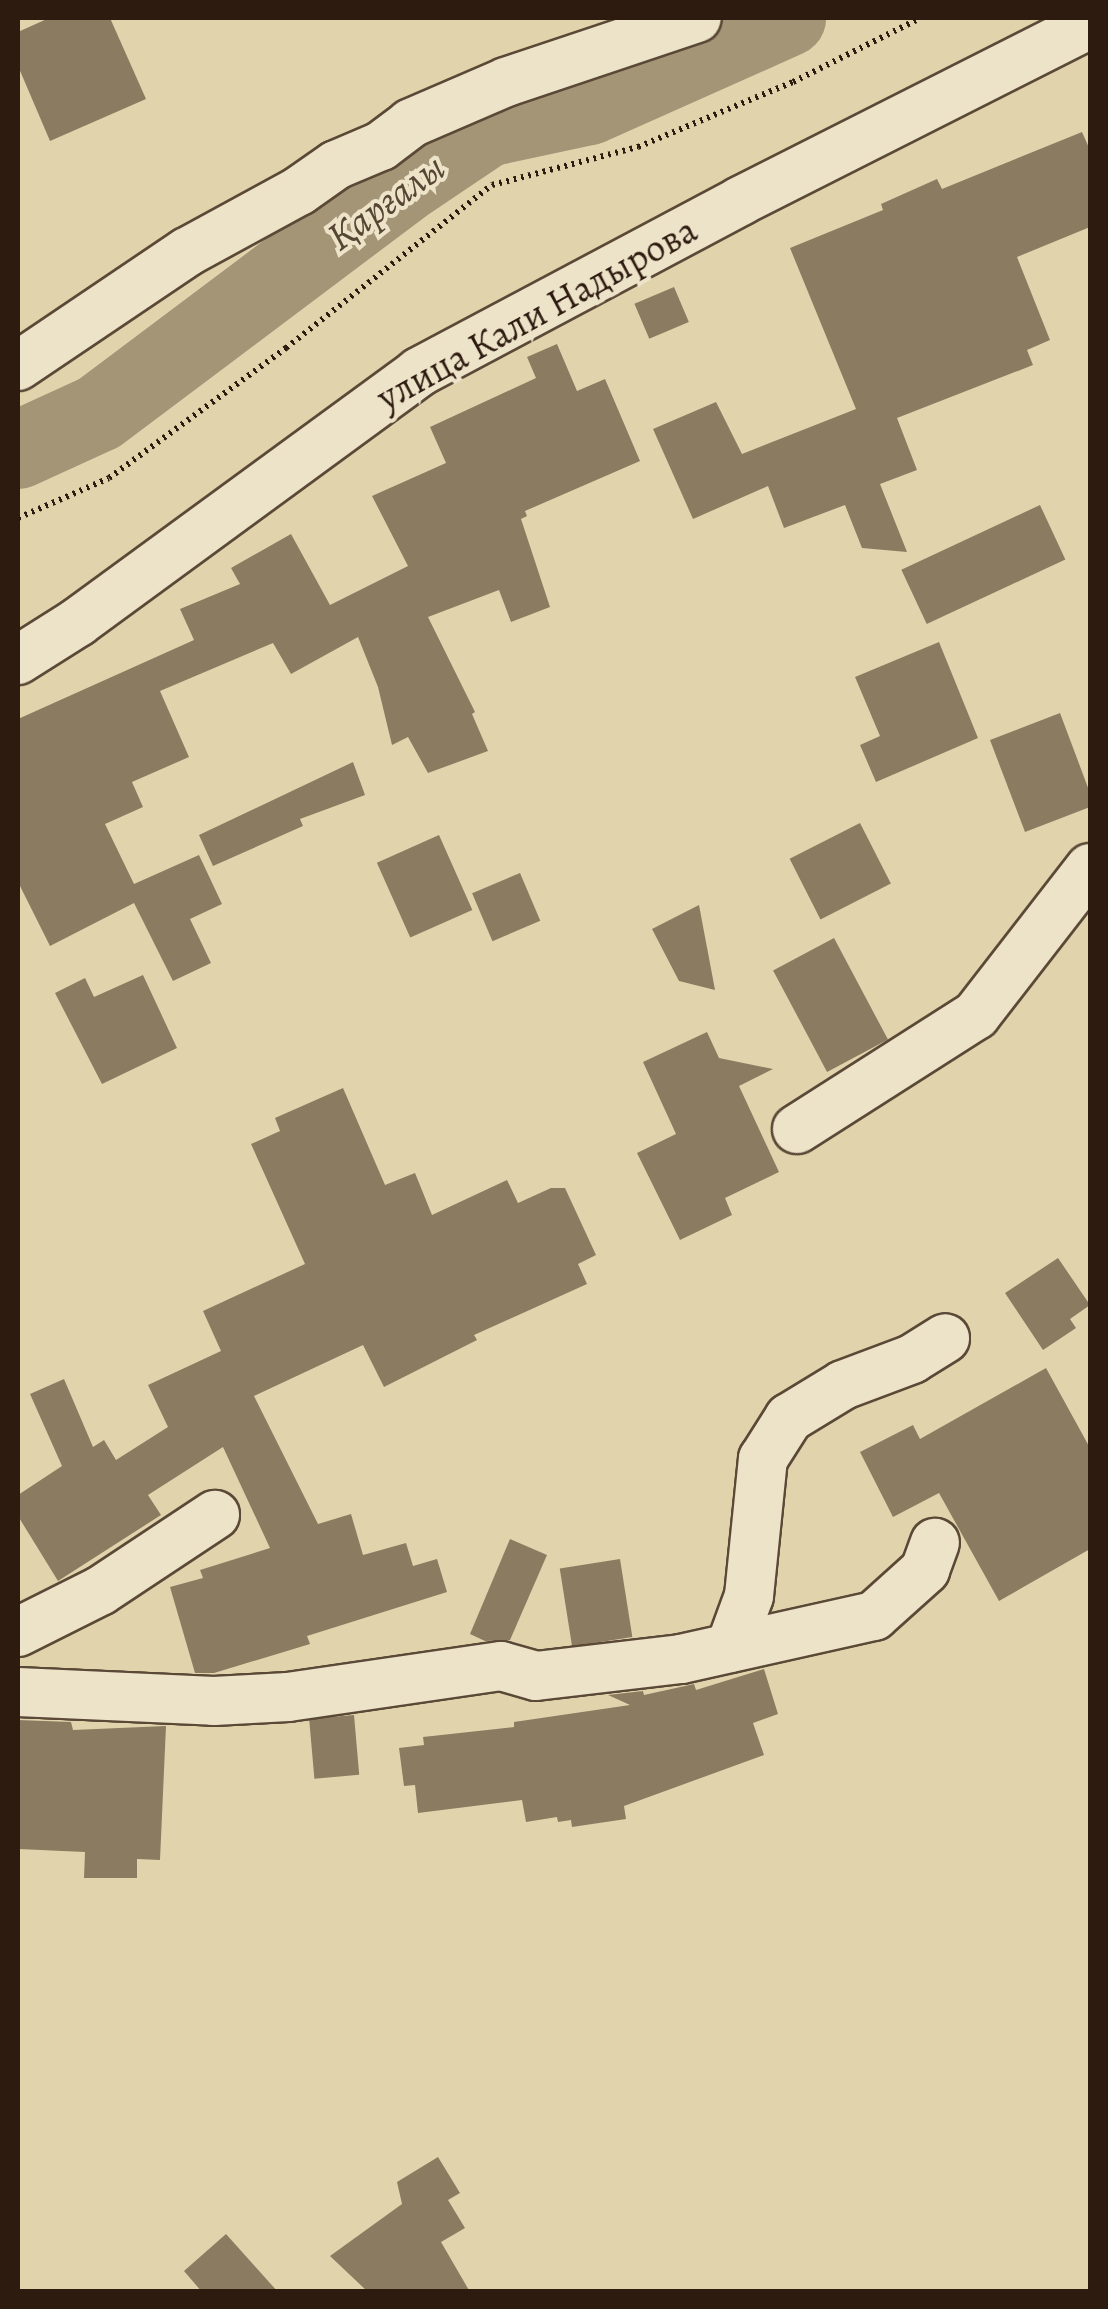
<!DOCTYPE html>
<html>
<head>
<meta charset="utf-8">
<style>
  body { margin:0 }
  #map { position:relative; width:1108px; height:2309px; overflow:hidden; background:#e1d4ac; font-family:Alegreya,serif }
  div>[style] { position:absolute }
  .river>* { height:78px; margin:-39px; padding:0 39px; transform-origin:39px; border-radius:39px; background:#a49577 }
  .building>* { inset:0; background:#8b7b61; transform-origin:0 0 }
  .path>* { height:6px; margin-top:-3px; transform-origin:0; background:repeating-linear-gradient(90deg,#2e1b10 0 2.5px,transparent 0 7.5px) }
  .roads { filter:drop-shadow(2px 0 #5b4937) drop-shadow(-2px 0 #5b4937) drop-shadow(0 2px #5b4937) drop-shadow(0 -2px #5b4937) }
  .minor>* { height:48px; margin:-24px; padding:0 24px; transform-origin:24px; border-radius:24px; background:#ece3c9 }
  span { translate:-50% -50%; white-space:nowrap; text-align:center; line-height:1.15; -webkit-text-stroke:8px #ece3c9; paint-order:stroke }
  .street-label { font-size:38px; color:#2e1b10 }
  .water-label { font-size:40px; color:#574634; font-style:italic }
  .frame { position:absolute; inset:0; border:20px solid #2e1b10; pointer-events:none }
</style>
</head>
<body>
<div id="map">
  <div class="river">
    <i style="left:18px;top:450px;width:89px;rotate:-24.6deg"></i>
    <i style="left:99px;top:413px;width:378px;rotate:-36.9deg"></i>
    <i style="left:401px;top:186px;width:104px;rotate:-34deg"></i>
    <i style="left:487px;top:128px;width:104px;rotate:-12.2deg"></i>
    <i style="left:589px;top:106px;width:217px;rotate:-24deg"></i>
  </div>
  <div class="building">
    <i style="clip-path:polygon(49px 18px,110px 18px,146px 99px,50px 141px,18px 66px,18px 32px)"></i>
    <i style="clip-path:polygon(1082px 132px,1090px 150px,1090px 227px,1017px 257px,1050px 340px,1027px 350px,1033px 365px,897px 418px,917px 470px,880px 484px,907px 552px,862px 548px,845px 505px,784px 528px,768px 486px,693px 519px,653px 429px,716px 402px,742px 454px,856px 409px,790px 248px,883px 210px,881px 204px,937px 179px,942px 189px)"></i>
    <i style="left:674px;top:287px;width:38px;height:43px;rotate:67deg"></i>
    <i style="clip-path:polygon(557px 344px,577px 391px,605px 379px,640px 461px,525px 511px,527px 516px,521px 519px,550px 607px,511px 622px,499px 590px,428px 617px,475px 712px,472px 714px,488px 751px,428px 773px,408px 737px,392px 745px,378px 687px,358px 637px,291px 674px,273px 643px,160px 691px,189px 757px,132px 782px,143px 807px,105px 824px,134px 884px,199px 855px,222px 904px,190px 919px,211px 963px,173px 981px,134px 903px,50px 946px,18px 882px,18px 719px,194px 640px,180px 609px,240px 584px,231px 568px,291px 534px,330px 605px,408px 566px,372px 496px,446px 463px,430px 427px,536px 378px,527px 357px)"></i>
    <i style="left:1040px;top:505px;width:60px;height:153px;rotate:65deg"></i>
    <i style="clip-path:polygon(939px 642px,978px 738px,876px 782px,860px 745px,880px 736px,855px 677px)"></i>
    <i style="clip-path:polygon(1060px 713px,1090px 793px,1090px 807px,1025px 832px,990px 740px)"></i>
    <i style="clip-path:polygon(353px 762px,365px 795px,300px 819px,303px 826px,213px 866px,199px 835px)"></i>
    <i style="left:860px;top:823px;width:68px;height:79px;rotate:63deg"></i>
    <i style="left:439px;top:835px;width:82px;height:68px;rotate:66deg"></i>
    <i style="left:520px;top:873px;width:52px;height:52px;rotate:67deg"></i>
    <i style="clip-path:polygon(699px 905px,715px 990px,679px 981px,652px 929px)"></i>
    <i style="left:834px;top:938px;width:115px;height:69px;rotate:62deg"></i>
    <i style="clip-path:polygon(143px 975px,177px 1048px,102px 1084px,55px 993px,85px 978px,94px 997px)"></i>
    <i style="clip-path:polygon(707px 1032px,719px 1058px,773px 1069px,739px 1086px,779px 1172px,725px 1198px,732px 1215px,680px 1240px,637px 1153px,676px 1134px,643px 1062px)"></i>
    <i style="clip-path:polygon(343px 1088px,385px 1185px,415px 1173px,432px 1215px,507px 1180px,518px 1203px,551px 1188px,565px 1188px,596px 1255px,578px 1264px,587px 1284px,474px 1335px,477px 1340px,384px 1387px,363px 1345px,254px 1396px,318px 1524px,351px 1514px,363px 1555px,406px 1543px,413px 1566px,437px 1559px,447px 1592px,307px 1636px,310px 1644px,214px 1673px,195px 1673px,170px 1587px,203px 1578px,200px 1570px,270px 1548px,223px 1447px,148px 1495px,161px 1515px,58px 1581px,18px 1516px,18px 1495px,62px 1466px,30px 1394px,64px 1379px,93px 1447px,104px 1440px,116px 1460px,168px 1427px,148px 1385px,221px 1351px,203px 1311px,305px 1264px,251px 1144px,280px 1131px,275px 1118px)"></i>
    <i style="clip-path:polygon(1058px 1258px,1090px 1305px,1070px 1319px,1076px 1328px,1043px 1350px,1005px 1293px)"></i>
    <i style="clip-path:polygon(1046px 1368px,1090px 1448px,1090px 1549px,999px 1601px,939px 1493px,893px 1517px,860px 1452px,913px 1425px,920px 1439px)"></i>
    <i style="clip-path:polygon(510px 1539px,547px 1555px,510px 1640px,485px 1641px,470px 1634px)"></i>
    <i style="left:620px;top:1559px;width:79px;height:61px;rotate:81deg"></i>
    <i style="clip-path:polygon(764px 1669px,778px 1714px,753px 1723px,764px 1755px,624px 1806px,626px 1819px,572px 1827px,571px 1820px,558px 1822px,557px 1817px,526px 1822px,522px 1800px,418px 1813px,415px 1785px,404px 1786px,399px 1748px,424px 1745px,423px 1737px,514px 1727px,514px 1722px,630px 1705px,608px 1695px,643px 1691px,644px 1695px,694px 1684px,696px 1690px)"></i>
    <i style="left:354px;top:1715px;width:60px;height:45px;rotate:85deg"></i>
    <i style="clip-path:polygon(18px 1720px,71px 1722px,73px 1730px,166px 1726px,160px 1860px,137px 1859px,137px 1878px,84px 1878px,85px 1852px,18px 1849px)"></i>
    <i style="clip-path:polygon(438px 2157px,460px 2193px,448px 2200px,465px 2228px,441px 2242px,470px 2292px,368px 2292px,330px 2256px,402px 2204px,397px 2182px)"></i>
    <i style="clip-path:polygon(226px 2234px,278px 2292px,202px 2292px,184px 2271px)"></i>
  </div>
  <div class="path">
    <i style="left:18px;top:518px;width:99px;rotate:-23.7deg"></i>
    <i style="left:109px;top:478px;width:220px;rotate:-36.3deg"></i>
    <i style="left:286px;top:348px;width:263px;rotate:-38.4deg"></i>
    <i style="left:492px;top:185px;width:151px;rotate:-14.6deg"></i>
    <i style="left:638px;top:147px;width:168px;rotate:-22.8deg"></i>
    <i style="left:793px;top:82px;width:142px;rotate:-26.7deg"></i>
  </div>
  <div class="roads">
    <div class="minor">
      <i style="left:18px;top:366px;width:204px;rotate:-34deg"></i>
      <i style="left:187px;top:252px;width:128px;rotate:-28.6deg"></i>
      <i style="left:299px;top:191px;width:45px;rotate:-35.1deg"></i>
      <i style="left:336px;top:165px;width:49px;rotate:-22.9deg"></i>
      <i style="left:381px;top:146px;width:38px;rotate:-37deg"></i>
      <i style="left:411px;top:123px;width:103px;rotate:-23.3deg"></i>
      <i style="left:506px;top:82px;width:201px;rotate:-18.5deg"></i>
      <i style="left:18px;top:660px;width:71px;rotate:-32.3deg"></i>
      <i style="left:78px;top:622px;width:423px;rotate:-36.2deg"></i>
      <i style="left:419px;top:372px;width:364px;rotate:-28deg"></i>
      <i style="left:740px;top:201px;width:392px;rotate:-26.8deg"></i>
      <i style="left:797px;top:1129px;width:212px;rotate:-32.5deg"></i>
      <i style="left:976px;top:1015px;width:186px;rotate:-52.2deg"></i>
      <i style="left:18px;top:1632px;width:92px;rotate:-26.6deg"></i>
      <i style="left:100px;top:1591px;width:138px;rotate:-33.5deg"></i>
      <i style="left:730px;top:1648px;width:55px;rotate:-69.9deg"></i>
      <i style="left:749px;top:1596px;width:138px;rotate:-84.2deg"></i>
      <i style="left:763px;top:1459px;width:49px;rotate:-57.6deg"></i>
      <i style="left:789px;top:1418px;width:63px;rotate:-31.4deg"></i>
      <i style="left:843px;top:1385px;width:74px;rotate:-20.6deg"></i>
      <i style="left:912px;top:1359px;width:39px;rotate:-32deg"></i>
      <i style="left:18px;top:1692px;width:196px;rotate:2.6deg"></i>
      <i style="left:214px;top:1701px;width:74px;rotate:-3.1deg"></i>
      <i style="left:288px;top:1697px;width:215px;rotate:-8.3deg"></i>
      <i style="left:501px;top:1666px;width:36px;rotate:16deg"></i>
      <i style="left:536px;top:1676px;width:146px;rotate:-6.7deg"></i>
      <i style="left:681px;top:1659px;width:198px;rotate:-12.6deg"></i>
      <i style="left:874px;top:1616px;width:69px;rotate:-42deg"></i>
      <i style="left:925px;top:1570px;width:29px;rotate:-70deg"></i>
    </div>
  </div>
  <div class="street-label">
    <span style="left:537px;top:314px;rotate:-29deg">улица Кали Надырова</span>
  </div>
  <div class="water-label">
    <span style="left:386px;top:202px;rotate:-36deg">Қарғалы</span>
  </div>
  <div class="frame"></div>
</div>
</body>
</html>
